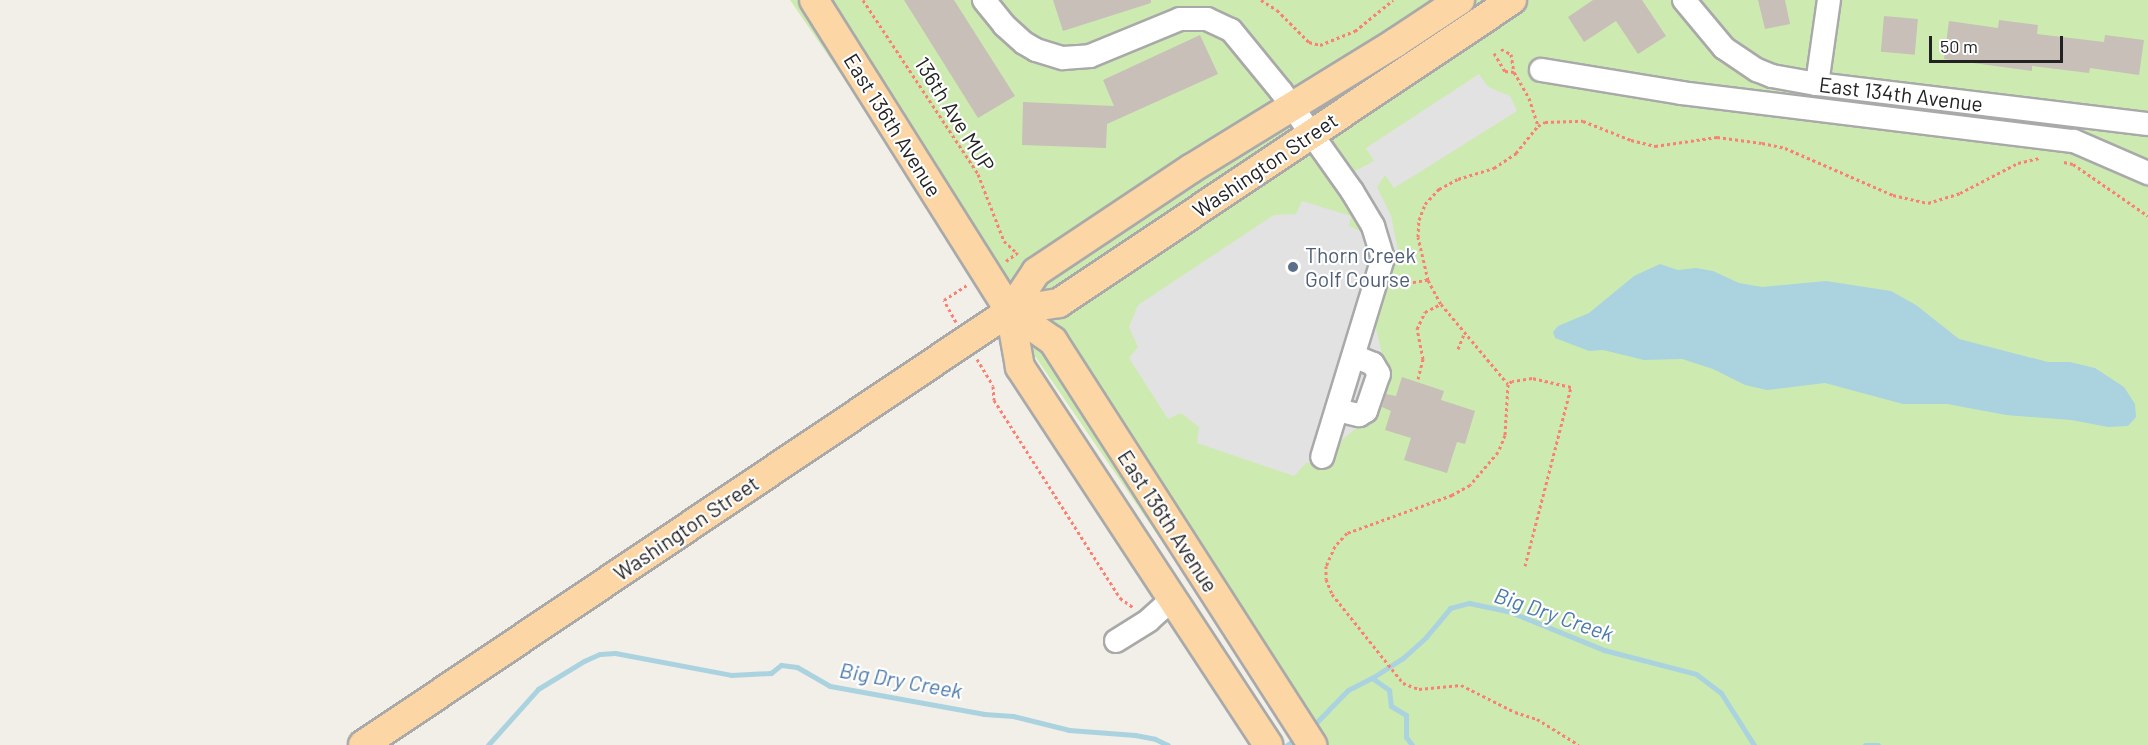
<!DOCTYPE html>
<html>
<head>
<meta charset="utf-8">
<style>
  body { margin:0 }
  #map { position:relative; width:2148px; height:745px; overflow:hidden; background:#f2efe9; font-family:Barlow,sans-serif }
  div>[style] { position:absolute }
  .grass>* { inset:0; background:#cdebb0 }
  .parking>* { inset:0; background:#e2e2e2 }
  .water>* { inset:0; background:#aad3df }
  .stream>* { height:5px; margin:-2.5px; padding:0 2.5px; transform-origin:2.5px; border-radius:2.5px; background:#aad3df }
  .building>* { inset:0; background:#c7bfb8; transform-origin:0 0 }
  .path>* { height:3px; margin-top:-1.5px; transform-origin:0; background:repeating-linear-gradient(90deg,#fa8072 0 3px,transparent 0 6px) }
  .roads { filter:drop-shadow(2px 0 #a9a9a9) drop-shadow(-2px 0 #a9a9a9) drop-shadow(0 2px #a9a9a9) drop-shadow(0 -2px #a9a9a9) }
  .minor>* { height:22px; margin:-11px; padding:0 11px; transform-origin:11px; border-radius:11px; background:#fff }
  .major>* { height:28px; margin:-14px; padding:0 14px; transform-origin:14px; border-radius:14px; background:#fcd6a4 }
  .dots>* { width:16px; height:16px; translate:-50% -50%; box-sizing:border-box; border:3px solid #fff; border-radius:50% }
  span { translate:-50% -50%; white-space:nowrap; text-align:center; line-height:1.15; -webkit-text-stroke:4.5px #fff; paint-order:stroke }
  .street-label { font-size:21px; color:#222 }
  .service-label { font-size:21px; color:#4e5e75 }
  .left { translate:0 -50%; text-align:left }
  .water-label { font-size:22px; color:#4a7aab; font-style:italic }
  .scale { position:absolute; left:1929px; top:36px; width:134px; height:27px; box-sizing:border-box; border:3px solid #222; border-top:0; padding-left:8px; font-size:18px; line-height:21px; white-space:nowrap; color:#222; -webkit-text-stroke:4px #fff; paint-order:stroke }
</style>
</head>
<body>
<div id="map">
  <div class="grass">
    <i style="clip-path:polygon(790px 0,2148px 0,2148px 745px,1319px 745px,1236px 649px)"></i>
  </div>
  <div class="parking">
    <i style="clip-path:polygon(1479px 74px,1488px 87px,1510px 96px,1517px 111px,1394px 188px,1385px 175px,1377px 187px,1391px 216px,1398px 251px,1375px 324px,1385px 368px,1367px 419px,1343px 439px,1328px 460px,1306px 463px,1294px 476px,1197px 443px,1199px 427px,1181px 413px,1168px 419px,1129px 358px,1138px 347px,1129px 327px,1138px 305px,1274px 215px,1296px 214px,1302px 201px,1351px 216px,1349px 226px,1360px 231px,1366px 227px,1338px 180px,1374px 161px,1366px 148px)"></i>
  </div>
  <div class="water">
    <i style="clip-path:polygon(1660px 264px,1678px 270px,1696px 268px,1713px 271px,1739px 283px,1762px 287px,1826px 281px,1891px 291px,1916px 305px,1959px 339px,2048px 362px,2070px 362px,2095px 368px,2124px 387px,2135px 404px,2136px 417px,2128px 426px,2108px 427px,2071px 420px,2006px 415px,1947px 404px,1903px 404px,1825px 383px,1767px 390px,1745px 385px,1713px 369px,1682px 359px,1644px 360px,1603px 350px,1589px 351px,1555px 338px,1553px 332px,1558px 326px,1589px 313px,1634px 276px)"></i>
  </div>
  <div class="stream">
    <i style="left:1372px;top:678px;width:21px;rotate:35deg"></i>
    <i style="left:1389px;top:690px;width:16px;rotate:83deg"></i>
    <i style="left:1391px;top:706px;width:17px;rotate:31deg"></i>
    <i style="left:1406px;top:715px;width:22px;rotate:90deg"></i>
    <i style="left:1406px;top:737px;width:10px;rotate:53deg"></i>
    <i style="left:1310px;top:729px;width:54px;rotate:-45.7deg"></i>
    <i style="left:1348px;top:690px;width:27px;rotate:-27deg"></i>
    <i style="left:1372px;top:678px;width:37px;rotate:-33deg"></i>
    <i style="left:1403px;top:658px;width:31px;rotate:-42deg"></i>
    <i style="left:1426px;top:637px;width:38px;rotate:-50deg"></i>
    <i style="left:1450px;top:608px;width:20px;rotate:-15deg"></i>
    <i style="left:1469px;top:603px;width:40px;rotate:12deg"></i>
    <i style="left:1508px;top:611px;width:104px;rotate:22.1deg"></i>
    <i style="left:1604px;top:650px;width:95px;rotate:14.6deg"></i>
    <i style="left:1696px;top:674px;width:31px;rotate:37deg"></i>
    <i style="left:1721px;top:693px;width:62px;rotate:57.6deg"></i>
    <i style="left:488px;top:745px;width:75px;rotate:-48.2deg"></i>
    <i style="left:538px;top:689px;width:54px;rotate:-31.3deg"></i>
    <i style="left:584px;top:661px;width:17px;rotate:-24deg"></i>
    <i style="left:600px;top:654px;width:15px;rotate:-4deg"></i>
    <i style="left:615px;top:653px;width:118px;rotate:10.7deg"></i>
    <i style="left:731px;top:675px;width:40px;rotate:-2.9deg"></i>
    <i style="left:771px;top:673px;width:13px;rotate:-39deg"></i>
    <i style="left:781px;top:665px;width:16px;rotate:7deg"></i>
    <i style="left:797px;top:667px;width:38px;rotate:30deg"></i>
    <i style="left:830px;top:686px;width:157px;rotate:10.3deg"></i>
    <i style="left:984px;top:714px;width:29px;rotate:4deg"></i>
    <i style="left:1013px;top:716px;width:58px;rotate:14deg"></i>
    <i style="left:1069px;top:730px;width:66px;rotate:4.3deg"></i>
    <i style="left:1135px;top:735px;width:20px;rotate:11deg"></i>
    <i style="left:1155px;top:739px;width:14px;rotate:25deg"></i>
    <i style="left:1287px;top:745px;width:12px;rotate:-35deg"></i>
    <i style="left:1865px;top:745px;width:13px"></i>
  </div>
  <div class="building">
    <i style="clip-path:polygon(904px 0,954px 0,1015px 96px,978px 118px)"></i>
    <i style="clip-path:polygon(1053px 0,1151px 0,1151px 3px,1063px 31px)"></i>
    <i style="clip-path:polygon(1593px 0,1642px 0,1666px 36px,1638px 54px,1616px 21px,1584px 42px,1568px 17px)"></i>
    <i style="clip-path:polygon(1758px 0,1785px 0,1790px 24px,1765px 29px)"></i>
    <i style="left:1884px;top:16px;width:34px;height:36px;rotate:5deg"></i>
    <i style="clip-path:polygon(1999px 20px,2038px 25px,2037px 34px,2104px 42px,2105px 35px,2144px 40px,2139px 75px,2090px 68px,2089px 73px,2032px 66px,2032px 71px,1944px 59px,1949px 21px,1998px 28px)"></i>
    <i style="clip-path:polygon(1200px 35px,1218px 74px,1107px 124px,1106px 148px,1022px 145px,1023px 102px,1114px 106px,1103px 80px)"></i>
    <i style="clip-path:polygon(1402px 377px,1444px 391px,1441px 400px,1475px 411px,1465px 444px,1457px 442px,1447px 473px,1404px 460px,1411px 438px,1385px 430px,1391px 411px,1382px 407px,1386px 394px,1396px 396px)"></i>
  </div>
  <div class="path">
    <i style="left:863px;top:0;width:209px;rotate:56.5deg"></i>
    <i style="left:978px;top:174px;width:72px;rotate:68.8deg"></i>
    <i style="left:1004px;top:241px;width:19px;rotate:43deg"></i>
    <i style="left:1261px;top:0;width:19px;rotate:32deg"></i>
    <i style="left:1277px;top:10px;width:45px;rotate:45deg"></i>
    <i style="left:1309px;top:42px;width:11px;rotate:15deg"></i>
    <i style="left:1320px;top:45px;width:38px;rotate:-22deg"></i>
    <i style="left:1355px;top:31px;width:49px;rotate:-39.2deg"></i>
    <i style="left:1501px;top:49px;width:11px;rotate:27deg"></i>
    <i style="left:1511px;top:54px;width:18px;rotate:81deg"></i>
    <i style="left:1514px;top:72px;width:30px;rotate:60deg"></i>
    <i style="left:1529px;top:98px;width:29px;rotate:72deg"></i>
    <i style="left:1494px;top:53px;width:21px;rotate:59deg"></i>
    <i style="left:1505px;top:71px;width:9px;rotate:6deg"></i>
    <i style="left:2064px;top:162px;width:9px;rotate:13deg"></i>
    <i style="left:2073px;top:164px;width:91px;rotate:34.7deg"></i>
    <i style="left:1006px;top:261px;width:14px;rotate:-36deg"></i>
    <i style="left:1428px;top:280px;width:44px;rotate:-103.1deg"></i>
    <i style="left:1418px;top:237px;width:17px;rotate:-87deg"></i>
    <i style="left:1419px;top:220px;width:17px;rotate:-69deg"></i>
    <i style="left:1425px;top:204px;width:21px;rotate:-47deg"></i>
    <i style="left:1439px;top:189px;width:21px;rotate:-28deg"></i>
    <i style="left:1458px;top:179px;width:38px;rotate:-17deg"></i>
    <i style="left:1494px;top:168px;width:27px;rotate:-34deg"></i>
    <i style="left:1516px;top:153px;width:35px;rotate:-51deg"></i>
    <i style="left:1538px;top:126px;width:8px;rotate:-30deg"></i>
    <i style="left:1545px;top:122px;width:38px;rotate:-2deg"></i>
    <i style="left:1583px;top:121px;width:52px;rotate:21.6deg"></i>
    <i style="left:1631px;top:140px;width:25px;rotate:14deg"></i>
    <i style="left:1655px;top:146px;width:63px;rotate:-8.3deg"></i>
    <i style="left:1717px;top:137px;width:45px;rotate:7.6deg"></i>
    <i style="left:1762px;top:143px;width:24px;rotate:12deg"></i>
    <i style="left:1785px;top:148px;width:118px;rotate:23.5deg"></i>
    <i style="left:1893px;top:195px;width:36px;rotate:13deg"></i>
    <i style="left:1928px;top:203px;width:34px;rotate:-17deg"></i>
    <i style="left:1960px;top:193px;width:65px;rotate:-27.3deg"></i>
    <i style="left:2018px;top:163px;width:23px;rotate:-13deg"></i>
    <i style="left:1395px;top:285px;width:33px;rotate:-9deg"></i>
    <i style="left:1428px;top:280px;width:27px;rotate:62deg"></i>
    <i style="left:1441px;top:304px;width:104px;rotate:50.1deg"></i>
    <i style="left:956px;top:322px;width:25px;rotate:-119deg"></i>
    <i style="left:944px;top:300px;width:27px;rotate:-33deg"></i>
    <i style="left:1458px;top:349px;width:18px;rotate:-68deg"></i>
    <i style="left:977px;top:359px;width:31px;rotate:59deg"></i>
    <i style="left:993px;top:386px;width:14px;rotate:86deg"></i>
    <i style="left:994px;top:400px;width:235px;rotate:57.5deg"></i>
    <i style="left:1120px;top:598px;width:16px;rotate:35deg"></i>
    <i style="left:1418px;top:379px;width:21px;rotate:-76deg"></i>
    <i style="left:1423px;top:359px;width:31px;rotate:-101deg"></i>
    <i style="left:1417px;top:329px;width:19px;rotate:-65deg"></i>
    <i style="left:1425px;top:312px;width:18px;rotate:-27deg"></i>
    <i style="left:1525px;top:566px;width:185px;rotate:-75.6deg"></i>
    <i style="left:1571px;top:387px;width:40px;rotate:-167deg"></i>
    <i style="left:1532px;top:378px;width:20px;rotate:171deg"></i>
    <i style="left:1512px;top:381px;width:5px;rotate:143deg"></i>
    <i style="left:1508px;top:384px;width:51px;rotate:93.4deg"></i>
    <i style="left:1505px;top:435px;width:18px;rotate:112deg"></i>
    <i style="left:1498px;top:452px;width:43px;rotate:130.3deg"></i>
    <i style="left:1470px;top:485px;width:21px;rotate:151deg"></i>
    <i style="left:1452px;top:495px;width:112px;rotate:160.1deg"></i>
    <i style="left:1347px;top:533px;width:18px;rotate:133deg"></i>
    <i style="left:1335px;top:546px;width:22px;rotate:114deg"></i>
    <i style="left:1326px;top:566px;width:13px;rotate:90deg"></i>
    <i style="left:1326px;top:579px;width:16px;rotate:68deg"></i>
    <i style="left:1332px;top:594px;width:114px;rotate:51.4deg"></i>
    <i style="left:1403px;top:683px;width:17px;rotate:21deg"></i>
    <i style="left:1419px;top:689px;width:42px;rotate:-5.4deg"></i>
    <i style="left:1461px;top:685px;width:60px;rotate:26.6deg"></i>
    <i style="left:1515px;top:712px;width:23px;rotate:18deg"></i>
    <i style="left:1537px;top:719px;width:49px;rotate:31.8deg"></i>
  </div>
  <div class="roads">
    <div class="minor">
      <i style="left:984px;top:0;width:32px;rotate:51deg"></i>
      <i style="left:1004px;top:25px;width:27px;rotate:42deg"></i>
      <i style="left:1024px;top:43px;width:14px;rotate:30deg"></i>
      <i style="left:1036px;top:50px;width:28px;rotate:17deg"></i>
      <i style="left:1063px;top:58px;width:27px;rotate:-4deg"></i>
      <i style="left:1090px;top:56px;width:97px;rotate:-22.3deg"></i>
      <i style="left:1180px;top:19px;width:27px"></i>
      <i style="left:1207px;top:19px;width:26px;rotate:25deg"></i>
      <i style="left:1231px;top:30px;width:79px;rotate:50.7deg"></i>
      <i style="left:1281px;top:91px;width:123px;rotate:54.6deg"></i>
      <i style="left:1352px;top:191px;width:41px;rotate:59deg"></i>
      <i style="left:1373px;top:226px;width:34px;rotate:73deg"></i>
      <i style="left:1383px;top:258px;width:208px;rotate:107deg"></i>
      <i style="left:1684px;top:0;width:62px;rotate:50.2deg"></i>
      <i style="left:1724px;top:48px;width:40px;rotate:34deg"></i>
      <i style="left:1757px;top:70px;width:16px;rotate:22deg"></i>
      <i style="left:1772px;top:76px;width:46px;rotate:10.1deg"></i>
      <i style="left:1817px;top:84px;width:333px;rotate:6.9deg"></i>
      <i style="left:1541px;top:70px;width:142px;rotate:9.3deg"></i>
      <i style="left:1681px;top:93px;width:396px;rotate:7deg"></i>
      <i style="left:2074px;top:141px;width:81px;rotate:23.4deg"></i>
      <i style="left:1817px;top:84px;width:85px;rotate:-81.9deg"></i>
      <i style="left:1337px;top:410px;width:23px;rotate:13deg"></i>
      <i style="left:1359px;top:415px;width:8px;rotate:-30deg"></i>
      <i style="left:1366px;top:411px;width:39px;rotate:-71deg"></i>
      <i style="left:1379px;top:374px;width:12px;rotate:-121deg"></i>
      <i style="left:1373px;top:364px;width:21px;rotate:-157deg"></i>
      <i style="left:1116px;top:641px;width:39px;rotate:-32deg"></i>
      <i style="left:1149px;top:620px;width:31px;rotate:-42deg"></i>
    </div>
    <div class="major">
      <i style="left:814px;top:0;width:368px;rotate:57.8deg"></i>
      <i style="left:1010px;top:311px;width:57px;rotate:79.9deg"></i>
      <i style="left:1020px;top:367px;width:452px;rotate:56.7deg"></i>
      <i style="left:1010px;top:311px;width:50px;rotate:-9.3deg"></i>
      <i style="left:1059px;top:303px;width:545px;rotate:-33.78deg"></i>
      <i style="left:1010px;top:311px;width:52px;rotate:34.9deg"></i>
      <i style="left:1053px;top:341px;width:480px;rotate:57.3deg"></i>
      <i style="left:363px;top:745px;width:779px;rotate:-33.85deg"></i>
      <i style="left:1010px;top:311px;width:47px;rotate:-56.3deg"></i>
      <i style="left:1036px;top:272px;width:187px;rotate:-33.7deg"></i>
      <i style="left:1192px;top:168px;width:238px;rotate:-31.6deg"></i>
      <i style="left:1395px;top:43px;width:78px;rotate:-33.5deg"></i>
    </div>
  </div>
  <div class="dots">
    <i style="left:1293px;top:267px;background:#5c6f8a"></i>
  </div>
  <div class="street-label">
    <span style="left:1901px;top:94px;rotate:7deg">East 134th Avenue</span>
    <span style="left:955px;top:114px;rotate:58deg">136th Ave MUP</span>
    <span style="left:893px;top:125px;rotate:58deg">East 136th Avenue</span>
    <span style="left:1265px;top:165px;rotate:-34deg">Washington Street</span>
    <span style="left:1168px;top:521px;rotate:57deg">East 136th Avenue</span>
    <span style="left:686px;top:528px;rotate:-34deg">Washington Street</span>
  </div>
  <div class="service-label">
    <span class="left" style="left:1305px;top:267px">Thorn Creek<br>Golf Course</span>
  </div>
  <div class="water-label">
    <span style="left:1554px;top:614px;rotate:19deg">Big Dry Creek</span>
    <span style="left:901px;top:680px;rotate:10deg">Big Dry Creek</span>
  </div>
  <div class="scale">50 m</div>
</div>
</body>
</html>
